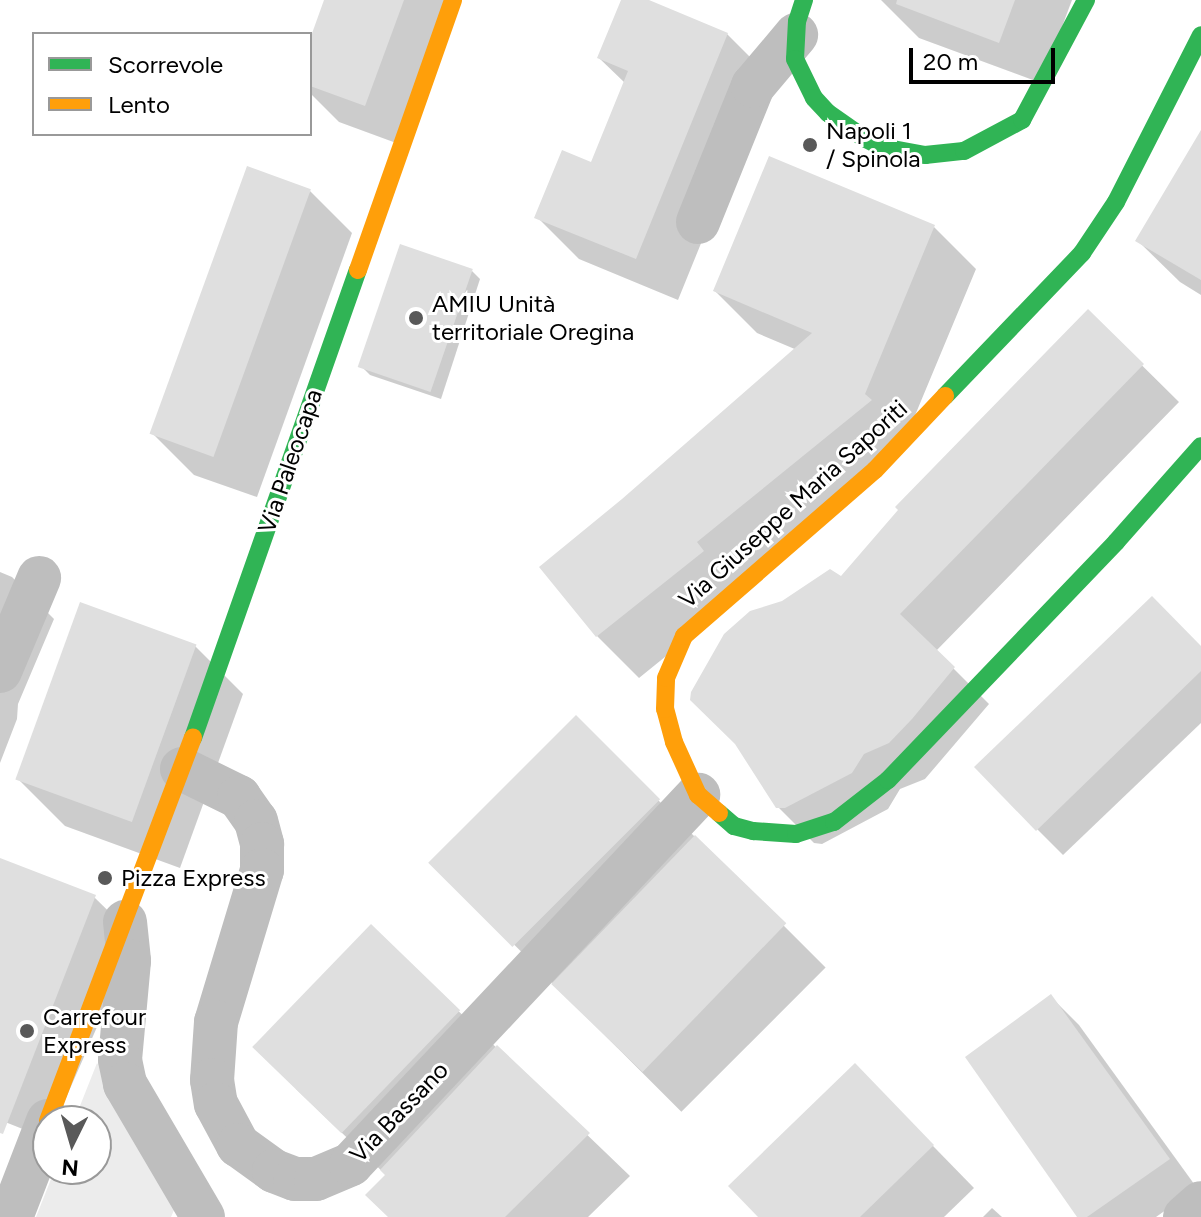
<!DOCTYPE html>
<html>
<head>
<meta charset="utf-8">
<style>
  body { margin:0 }
  #map { position:relative; width:1201px; height:1217px; overflow:hidden; background:#fff; font-family:Figtree,sans-serif }
  div>[style] { position:absolute }
  .green>* { inset:0; background:#ececec }
  .shadow>* { inset:0; background:#0003; transform-origin:0 0 }
  .building>* { inset:0; background:#dfdfdf; transform-origin:0 0 }
  .street>* { height:44px; margin:-22px; padding:0 22px; transform-origin:22px; border-radius:22px; background:#bebebe }
  .fast>* { height:18px; margin:-9px; padding:0 9px; transform-origin:9px; border-radius:9px; background:#30b455 }
  .slow>* { height:18px; margin:-9px; padding:0 9px; transform-origin:9px; border-radius:9px; background:#ff9f0a }
  .dots>* { width:22px; height:22px; translate:-50% -50%; box-sizing:border-box; border:4px solid #fff; border-radius:50% }
  span { translate:-50% -50%; white-space:nowrap; text-align:center; line-height:1.15; -webkit-text-stroke:6px #fff; paint-order:stroke }
  .poi-label { font-size:24px; color:#000 }
  .left { translate:0 -50%; text-align:left }
  .street-label { font-size:24px; color:#000 }
  .legend { position:absolute; left:32px; top:32px; width:280px; height:104px; box-sizing:border-box; background:#fff; border:2px solid #999; margin:0; padding:10px 14px; list-style:none; font-size:24px; color:#000 }
  .legend li { display:flex; align-items:center; gap:16px; height:40px }
  .legend b { width:40px; border:2px solid #999 }
  .north { position:absolute; left:32px; top:1105px; width:80px; height:80px; box-sizing:border-box; background:#fff; border:2px solid #999; border-radius:50%; rotate:185deg; font-size:22px; font-weight:700; line-height:32px; text-align:center; color:#000 }
  .north::after { content:''; display:block; margin:auto; width:28px; height:36px; background:#595959; clip-path:polygon(50% 0,100% 100%,50% 72%,0 100%) }
  .scale { position:absolute; left:909px; top:48px; width:146px; height:36px; box-sizing:border-box; border:4px solid #000; border-top:0; padding-left:10px; font-size:24px; line-height:28px; white-space:nowrap; color:#000; -webkit-text-stroke:6px #fff; paint-order:stroke }
</style>
</head>
<body>
<div id="map">
  <div class="green">
    <i style="clip-path:polygon(97px 1063px,181px 1194px,171px 1217px,36px 1217px,55px 1169px,96px 1169px,96px 1121px,74px 1121px)"></i>
  </div>
  <div class="shadow">
    <i style="clip-path:polygon(326px 0,461px 0,407px 147px,339px 122px,310px 93px,310px 45px)"></i>
    <i style="clip-path:polygon(623px 0,643px 0,727px 34px,769px 76px,678px 300px,579px 259px,537px 217px,592px 165px,625px 83px,599px 58px)"></i>
    <i style="clip-path:polygon(881px 0,1072px 0,1041px 83px,919px 38px)"></i>
    <i style="clip-path:polygon(1201px 134px,1201px 295px,1180px 282px,1138px 241px)"></i>
    <i style="clip-path:polygon(310px 191px,352px 233px,257px 497px,194px 475px,152px 433px)"></i>
    <i style="clip-path:polygon(934px 227px,976px 269px,906px 437px,744px 593px,639px 678px,597px 636px,624px 501px,797px 350px,757px 333px,715px 291px)"></i>
    <i style="clip-path:polygon(472px 271px,480px 279px,441px 399px,370px 375px,361px 366px)"></i>
    <i style="clip-path:polygon(1088px 312px,1179px 402px,936px 651px,989px 704px,925px 779px,900px 789px,888px 809px,822px 844px,814px 843px,777px 806px,842px 578px)"></i>
    <i style="clip-path:polygon(0 572px,12px 577px,54px 619px,18px 704px,17px 719px,0 763px)"></i>
    <i style="clip-path:polygon(195px 646px,243px 694px,180px 868px,65px 826px,17px 778px)"></i>
    <i style="clip-path:polygon(1201px 648px,1201px 723px,1063px 855px,1037px 829px)"></i>
    <i style="left:576px;top:718px;width:353px;height:204px;rotate:45deg"></i>
    <i style="clip-path:polygon(0 860px,94px 897px,136px 938px,48px 1139px,0 1120px)"></i>
    <i style="clip-path:polygon(371px 927px,630px 1176px,588px 1217px,390px 1217px,387px 1176px,296px 1089px)"></i>
    <i style="clip-path:polygon(1051px 997px,1079px 1025px,1197px 1188px,1156px 1217px,1080px 1217px)"></i>
    <i style="clip-path:polygon(896px 1108px,974px 1188px,944px 1217px,761px 1217px)"></i>
    <i style="clip-path:polygon(992px 1208px,1002px 1217px,983px 1217px)"></i>
  </div>
  <div class="building">
    <i style="clip-path:polygon(324px 0,404px 0,365px 106px,310px 86px,310px 39px)"></i>
    <i style="clip-path:polygon(621px 0,649px 0,728px 33px,636px 259px,534px 218px,562px 150px,591px 162px,628px 71px,597px 58px)"></i>
    <i style="clip-path:polygon(897px 0,1015px 0,999px 43px,896px 4px)"></i>
    <i style="clip-path:polygon(1201px 130px,1201px 280px,1135px 241px)"></i>
    <i style="clip-path:polygon(769px 156px,935px 225px,865px 394px,872px 400px,697px 542px,704px 551px,596px 637px,539px 567px,622px 499px,812px 333px,713px 291px)"></i>
    <i style="left:247px;top:166px;width:68px;height:285px;rotate:20deg"></i>
    <i style="left:400px;top:244px;width:77px;height:130px;rotate:19deg"></i>
    <i style="clip-path:polygon(1088px 309px,1144px 364px,900px 614px,955px 667px,912px 719px,889px 743px,864px 754px,852px 773px,785px 808px,776px 808px,735px 744px,690px 700px,691px 692px,724px 634px,750px 611px,782px 601px,830px 569px,841px 576px,898px 510px,895px 507px)"></i>
    <i style="clip-path:polygon(1152px 596px,1201px 646px,1201px 671px,1036px 831px,974px 767px)"></i>
    <i style="left:80px;top:602px;width:124px;height:189px;rotate:20deg"></i>
    <i style="left:576px;top:715px;width:119px;height:209px;rotate:45deg"></i>
    <i style="left:695px;top:835px;width:127px;height:207px;rotate:44deg"></i>
    <i style="clip-path:polygon(0 858px,96px 895px,3px 1134px,0 1133px)"></i>
    <i style="left:371px;top:924px;width:124px;height:171px;rotate:44deg"></i>
    <i style="clip-path:polygon(1051px 994px,1170px 1159px,1087px 1217px,1077px 1217px,965px 1057px)"></i>
    <i style="clip-path:polygon(497px 1045px,590px 1133px,505px 1217px,388px 1217px,365px 1195px,385px 1175px,380px 1170px)"></i>
    <i style="clip-path:polygon(855px 1063px,934px 1145px,860px 1217px,758px 1217px,728px 1186px)"></i>
  </div>
  <div class="street">
    <i style="left:698px;top:222px;width:147px;rotate:-68deg"></i>
    <i style="left:753px;top:86px;width:67px;rotate:-49.9deg"></i>
    <i style="left:0;top:671px;width:101px;rotate:-67.2deg"></i>
    <i style="left:182px;top:769px;width:64px;rotate:26.2deg"></i>
    <i style="left:239px;top:797px;width:29px;rotate:55deg"></i>
    <i style="left:256px;top:821px;width:24px;rotate:75deg"></i>
    <i style="left:262px;top:844px;width:26px;rotate:90deg"></i>
    <i style="left:262px;top:870px;width:159px;rotate:106.8deg"></i>
    <i style="left:216px;top:1022px;width:58px;rotate:93.9deg"></i>
    <i style="left:212px;top:1080px;width:24px;rotate:81deg"></i>
    <i style="left:216px;top:1104px;width:47px;rotate:61.8deg"></i>
    <i style="left:238px;top:1145px;width:44px;rotate:35.8deg"></i>
    <i style="left:274px;top:1171px;width:22px;rotate:21deg"></i>
    <i style="left:295px;top:1179px;width:21px"></i>
    <i style="left:316px;top:1179px;width:38px;rotate:-23deg"></i>
    <i style="left:351px;top:1164px;width:507px;rotate:-46.76deg"></i>
    <i style="left:125px;top:922px;width:39px;rotate:84deg"></i>
    <i style="left:129px;top:961px;width:99px;rotate:95.2deg"></i>
    <i style="left:120px;top:1060px;width:25px;rotate:78deg"></i>
    <i style="left:125px;top:1084px;width:154px;rotate:59.6deg"></i>
    <i style="left:11px;top:1217px;width:103px;rotate:-68.9deg"></i>
    <i style="left:1185px;top:1217px;width:21px;rotate:-41deg"></i>
  </div>
  <div class="fast">
    <i style="left:804px;top:0;width:22px;rotate:108deg"></i>
    <i style="left:797px;top:21px;width:38px;rotate:93deg"></i>
    <i style="left:795px;top:59px;width:43px;rotate:64deg"></i>
    <i style="left:814px;top:98px;width:21px;rotate:47deg"></i>
    <i style="left:828px;top:113px;width:44px;rotate:34.8deg"></i>
    <i style="left:864px;top:138px;width:20px;rotate:27deg"></i>
    <i style="left:882px;top:147px;width:44px;rotate:10.5deg"></i>
    <i style="left:925px;top:155px;width:39px;rotate:-6deg"></i>
    <i style="left:964px;top:151px;width:66px;rotate:-28.1deg"></i>
    <i style="left:1022px;top:120px;width:136px;rotate:-61.9deg"></i>
    <i style="left:945px;top:396px;width:198px;rotate:-46.2deg"></i>
    <i style="left:1082px;top:253px;width:61px;rotate:-56.3deg"></i>
    <i style="left:1116px;top:202px;width:187px;rotate:-63deg"></i>
    <i style="left:193px;top:738px;width:496px;rotate:-70.6deg"></i>
    <i style="left:719px;top:813px;width:20px;rotate:41deg"></i>
    <i style="left:734px;top:826px;width:20px;rotate:15deg"></i>
    <i style="left:753px;top:831px;width:43px;rotate:4deg"></i>
    <i style="left:796px;top:834px;width:40px;rotate:-18deg"></i>
    <i style="left:834px;top:822px;width:68px;rotate:-37.9deg"></i>
    <i style="left:888px;top:780px;width:330px;rotate:-46.2deg"></i>
    <i style="left:1116px;top:542px;width:128px;rotate:-48.5deg"></i>
  </div>
  <div class="slow">
    <i style="left:358px;top:270px;width:286px;rotate:-70.6deg"></i>
    <i style="left:719px;top:813px;width:28px;rotate:-139deg"></i>
    <i style="left:698px;top:795px;width:58px;rotate:-114.4deg"></i>
    <i style="left:674px;top:742px;width:34px;rotate:-105deg"></i>
    <i style="left:665px;top:709px;width:31px;rotate:-88deg"></i>
    <i style="left:666px;top:678px;width:46px;rotate:-66.8deg"></i>
    <i style="left:684px;top:636px;width:253px;rotate:-41deg"></i>
    <i style="left:875px;top:470px;width:102px;rotate:-46.6deg"></i>
    <i style="left:48px;top:1121px;width:410px;rotate:-69.3deg"></i>
  </div>
  <div class="dots">
    <i style="left:810px;top:145px;background:#595959"></i>
    <i style="left:416px;top:318px;background:#595959"></i>
    <i style="left:105px;top:878px;background:#595959"></i>
    <i style="left:27px;top:1031px;background:#595959"></i>
  </div>
  <div class="poi-label">
    <span class="left" style="left:826px;top:145px">Napoli 1<br>/ Spinola</span>
    <span class="left" style="left:432px;top:318px">AMIU Unità<br>territoriale Oregina</span>
    <span class="left" style="left:121px;top:878px">Pizza Express</span>
    <span class="left" style="left:43px;top:1031px">Carrefour<br>Express</span>
  </div>
  <div class="street-label">
    <span style="left:290px;top:461px;rotate:-71deg">Via Paleocapa</span>
    <span style="left:793px;top:504px;rotate:-42deg">Via Giuseppe Maria Saporiti</span>
    <span style="left:399px;top:1112px;rotate:-46deg">Via Bassano</span>
  </div>
  <ul class="legend">
  <li><b style="height:10px;background:#30b455"></b>Scorrevole</li>
  <li><b style="height:10px;background:#ff9f0a"></b>Lento</li>
  </ul>
  <div class="north">N</div>
  <div class="scale">20 m</div>
</div>
</body>
</html>
